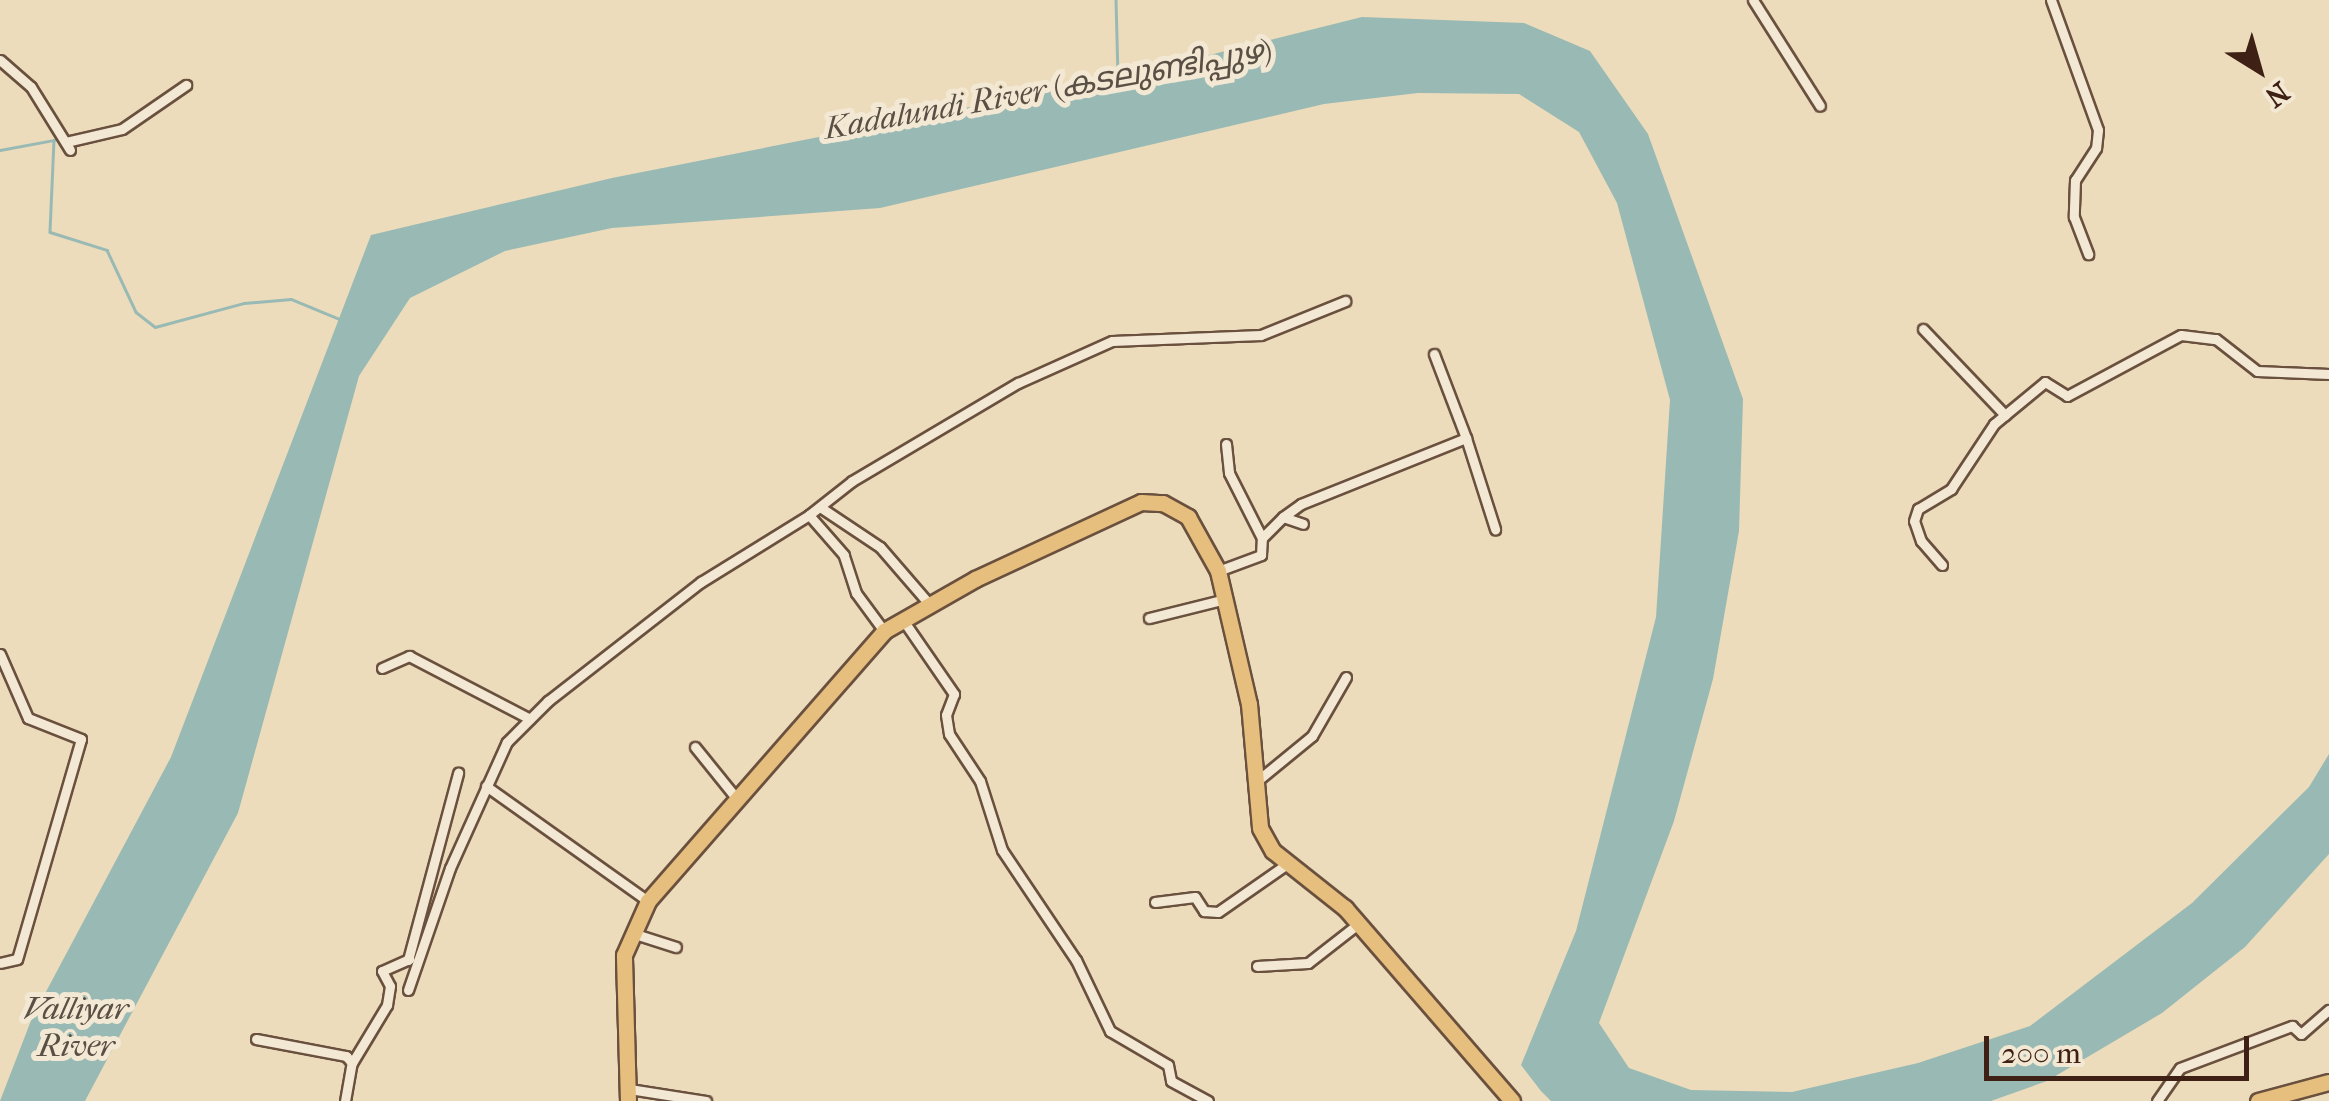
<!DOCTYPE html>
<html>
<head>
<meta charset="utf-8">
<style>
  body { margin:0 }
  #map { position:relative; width:2329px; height:1101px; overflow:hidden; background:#ecdcbb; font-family:"IM FELL French Canon","Noto Sans Malayalam",serif }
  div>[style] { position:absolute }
  .water>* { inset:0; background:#99bab4 }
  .stream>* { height:2.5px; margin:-1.25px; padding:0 1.25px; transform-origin:1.25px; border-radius:1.25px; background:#99bab4 }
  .roads { filter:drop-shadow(2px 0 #6a503e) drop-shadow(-2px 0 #6a503e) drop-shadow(0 2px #6a503e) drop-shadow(0 -2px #6a503e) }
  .minor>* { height:9px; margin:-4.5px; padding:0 4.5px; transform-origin:4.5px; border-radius:4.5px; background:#f3e8d3 }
  .primary>* { height:15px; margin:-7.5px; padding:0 7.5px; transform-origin:7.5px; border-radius:7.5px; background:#e6be7e }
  span { translate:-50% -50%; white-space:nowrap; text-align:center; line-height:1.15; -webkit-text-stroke:10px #f3e8d3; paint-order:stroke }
  .water-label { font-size:32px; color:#594f44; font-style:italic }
  .north { position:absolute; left:2209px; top:20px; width:100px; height:100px; -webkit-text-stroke:8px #f3e8d3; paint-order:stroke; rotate:143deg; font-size:28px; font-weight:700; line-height:40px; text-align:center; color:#3e2114 }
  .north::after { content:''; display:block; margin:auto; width:35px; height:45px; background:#3e2114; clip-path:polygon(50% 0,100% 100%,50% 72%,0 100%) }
  .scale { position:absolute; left:1984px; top:1036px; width:265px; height:45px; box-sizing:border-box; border:5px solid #3e2114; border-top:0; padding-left:12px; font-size:30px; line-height:35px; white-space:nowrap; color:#3e2114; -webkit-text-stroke:8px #f3e8d3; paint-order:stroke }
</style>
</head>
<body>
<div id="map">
  <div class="water">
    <i style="clip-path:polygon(1362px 17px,1524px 23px,1590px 51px,1648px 134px,1743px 399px,1739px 531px,1713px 679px,1674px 821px,1599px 1023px,1629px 1068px,1691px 1090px,1792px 1092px,1918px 1063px,2030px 1026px,2192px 903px,2309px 787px,2329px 754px,2329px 854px,2245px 947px,2162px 1013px,2047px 1081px,1991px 1101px,1551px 1101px,1541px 1091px,1521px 1065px,1576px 931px,1656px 617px,1670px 400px,1617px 203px,1579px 132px,1519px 94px,1418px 93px,1324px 104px,880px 208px,612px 228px,505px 251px,410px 298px,359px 376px,238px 813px,85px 1101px,0 1101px,32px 1018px,171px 757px,371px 235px,612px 178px,1117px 78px)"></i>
  </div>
  <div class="stream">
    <i style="left:1116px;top:0;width:78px;rotate:88.5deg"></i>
    <i style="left:0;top:150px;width:55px;rotate:-10.5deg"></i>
    <i style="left:54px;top:140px;width:92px;rotate:92.5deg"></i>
    <i style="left:50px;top:232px;width:60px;rotate:17.5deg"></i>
    <i style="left:107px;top:250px;width:68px;rotate:64.9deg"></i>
    <i style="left:136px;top:312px;width:24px;rotate:38deg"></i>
    <i style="left:155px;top:327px;width:92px;rotate:-15.1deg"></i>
    <i style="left:244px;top:303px;width:47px;rotate:-4.9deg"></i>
    <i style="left:291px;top:299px;width:55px;rotate:22.4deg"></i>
  </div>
  <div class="roads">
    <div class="minor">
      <i style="left:1753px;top:0;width:125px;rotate:57.7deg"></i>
      <i style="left:2051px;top:0;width:138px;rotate:70.1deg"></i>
      <i style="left:2098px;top:130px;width:18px;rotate:96deg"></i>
      <i style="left:2096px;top:148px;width:38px;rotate:123deg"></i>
      <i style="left:2075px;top:180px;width:37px;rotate:92deg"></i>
      <i style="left:2074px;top:217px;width:40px;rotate:69deg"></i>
      <i style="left:0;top:60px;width:41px;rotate:41.1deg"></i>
      <i style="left:31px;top:87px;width:74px;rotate:58.2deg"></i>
      <i style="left:66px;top:142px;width:57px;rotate:-13.1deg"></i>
      <i style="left:122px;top:129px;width:78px;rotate:-34.5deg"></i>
      <i style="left:1923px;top:329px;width:119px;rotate:46.4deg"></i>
      <i style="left:1434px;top:354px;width:90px;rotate:69.1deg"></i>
      <i style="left:1226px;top:444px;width:29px;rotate:84deg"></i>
      <i style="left:1229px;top:473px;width:73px;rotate:63.1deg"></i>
      <i style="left:820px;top:507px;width:72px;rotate:33.7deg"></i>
      <i style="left:880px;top:547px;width:77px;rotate:49.2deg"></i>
      <i style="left:1283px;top:517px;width:22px;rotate:-36deg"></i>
      <i style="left:1301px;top:504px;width:178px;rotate:-21.8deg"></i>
      <i style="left:1466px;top:438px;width:96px;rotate:72.3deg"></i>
      <i style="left:1942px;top:565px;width:32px;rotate:-131deg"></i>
      <i style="left:1921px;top:541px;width:21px;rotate:-109deg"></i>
      <i style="left:1914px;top:521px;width:13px;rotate:-72deg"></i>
      <i style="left:1918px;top:509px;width:39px;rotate:-31deg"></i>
      <i style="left:1951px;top:489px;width:78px;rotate:-56.5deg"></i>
      <i style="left:1994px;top:424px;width:66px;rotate:-39.5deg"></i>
      <i style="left:2045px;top:382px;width:26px;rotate:32deg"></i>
      <i style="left:2067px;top:396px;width:129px;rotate:-28.2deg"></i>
      <i style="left:2181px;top:335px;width:35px;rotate:7deg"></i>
      <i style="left:2216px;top:339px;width:52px;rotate:38deg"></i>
      <i style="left:2257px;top:371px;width:72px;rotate:2.4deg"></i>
      <i style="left:1218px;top:571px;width:46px;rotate:-20.4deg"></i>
      <i style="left:1261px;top:555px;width:17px;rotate:-87deg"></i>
      <i style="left:1262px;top:538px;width:30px;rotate:-45deg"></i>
      <i style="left:1283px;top:517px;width:21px;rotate:19deg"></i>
      <i style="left:1149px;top:618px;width:78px;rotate:-14deg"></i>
      <i style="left:903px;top:620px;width:90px;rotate:55.4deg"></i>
      <i style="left:954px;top:694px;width:22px;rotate:111deg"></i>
      <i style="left:946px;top:715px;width:19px;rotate:81deg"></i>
      <i style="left:949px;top:734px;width:56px;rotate:56.6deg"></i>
      <i style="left:980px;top:781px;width:72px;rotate:72.3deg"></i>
      <i style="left:1002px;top:850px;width:133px;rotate:56.1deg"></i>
      <i style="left:1076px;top:960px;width:79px;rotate:64.4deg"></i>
      <i style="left:1110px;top:1031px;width:67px;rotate:30.4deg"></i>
      <i style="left:1168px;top:1065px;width:16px;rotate:79deg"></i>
      <i style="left:1171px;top:1081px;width:42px;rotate:28.4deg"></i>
      <i style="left:884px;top:631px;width:47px;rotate:-126.4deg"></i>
      <i style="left:856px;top:593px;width:40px;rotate:-108deg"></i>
      <i style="left:844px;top:555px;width:53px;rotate:-131.2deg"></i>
      <i style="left:809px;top:515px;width:55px;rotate:-38.3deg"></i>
      <i style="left:852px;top:481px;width:193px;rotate:-30.6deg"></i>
      <i style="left:1018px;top:383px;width:103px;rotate:-24.1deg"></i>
      <i style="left:1112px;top:341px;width:149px;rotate:-2.3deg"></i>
      <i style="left:1261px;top:335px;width:91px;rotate:-22deg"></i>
      <i style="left:0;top:654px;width:70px;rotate:66.4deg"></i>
      <i style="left:28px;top:718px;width:57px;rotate:21.6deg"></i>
      <i style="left:81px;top:739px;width:229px;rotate:106.2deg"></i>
      <i style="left:17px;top:959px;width:17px;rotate:167deg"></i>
      <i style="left:382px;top:668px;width:30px;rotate:-24deg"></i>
      <i style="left:409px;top:656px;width:136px;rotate:27.5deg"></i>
      <i style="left:695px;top:747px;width:67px;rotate:51.1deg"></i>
      <i style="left:1257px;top:781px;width:71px;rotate:-39.3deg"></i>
      <i style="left:1312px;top:736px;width:68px;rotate:-60deg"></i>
      <i style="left:486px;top:786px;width:199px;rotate:35.4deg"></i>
      <i style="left:1155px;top:902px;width:40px;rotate:-7.1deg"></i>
      <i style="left:1195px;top:897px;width:17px;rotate:57deg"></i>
      <i style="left:1204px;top:911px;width:14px;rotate:4deg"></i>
      <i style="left:1218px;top:912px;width:84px;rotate:-34.8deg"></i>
      <i style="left:632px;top:933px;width:46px;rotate:17.7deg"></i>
      <i style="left:408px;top:960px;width:194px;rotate:-75deg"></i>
      <i style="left:1257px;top:966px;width:51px;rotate:-3.4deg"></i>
      <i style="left:1308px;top:963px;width:63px;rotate:-38deg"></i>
      <i style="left:408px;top:990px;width:129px;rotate:-71deg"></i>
      <i style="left:450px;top:868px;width:138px;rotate:-65.7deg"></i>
      <i style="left:507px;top:742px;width:58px;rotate:-45deg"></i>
      <i style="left:548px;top:701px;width:194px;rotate:-37.9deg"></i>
      <i style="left:701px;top:582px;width:127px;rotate:-31.8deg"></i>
      <i style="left:256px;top:1039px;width:92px;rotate:10.7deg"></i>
      <i style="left:346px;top:1056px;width:9px;rotate:49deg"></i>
      <i style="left:629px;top:1089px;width:78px;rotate:8.9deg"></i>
      <i style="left:345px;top:1101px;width:39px;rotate:-80deg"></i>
      <i style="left:352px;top:1063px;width:68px;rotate:-58.9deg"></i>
      <i style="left:387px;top:1005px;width:19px;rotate:-81deg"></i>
      <i style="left:390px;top:986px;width:17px;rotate:-118deg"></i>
      <i style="left:382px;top:971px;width:30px;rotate:-24deg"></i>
      <i style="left:2157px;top:1101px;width:40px;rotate:-55.1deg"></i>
      <i style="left:2180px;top:1068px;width:120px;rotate:-20.6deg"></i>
      <i style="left:2292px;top:1026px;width:12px;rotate:42deg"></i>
      <i style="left:2301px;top:1034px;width:37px;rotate:-41deg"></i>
    </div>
    <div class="primary">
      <i style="left:628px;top:1101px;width:146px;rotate:-91.6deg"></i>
      <i style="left:624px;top:955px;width:59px;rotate:-66deg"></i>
      <i style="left:648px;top:901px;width:359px;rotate:-48.8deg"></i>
      <i style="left:884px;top:631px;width:105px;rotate:-29.7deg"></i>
      <i style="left:975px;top:579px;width:183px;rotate:-24.9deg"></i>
      <i style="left:1141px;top:502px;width:22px;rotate:3deg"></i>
      <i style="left:1163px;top:503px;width:29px;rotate:29deg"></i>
      <i style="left:1188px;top:517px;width:62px;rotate:60.9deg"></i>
      <i style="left:1218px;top:571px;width:137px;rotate:76.9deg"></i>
      <i style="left:1249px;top:704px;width:124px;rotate:84.9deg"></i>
      <i style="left:1260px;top:828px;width:26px;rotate:61deg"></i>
      <i style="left:1273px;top:851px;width:92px;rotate:38.4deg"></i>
      <i style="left:1345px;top:908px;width:255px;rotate:49.1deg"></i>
      <i style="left:2258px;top:1101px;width:73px;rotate:-15deg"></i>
    </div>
  </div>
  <div class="water-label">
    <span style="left:1048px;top:90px;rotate:-10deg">Kadalundi River (കടലുണ്ടിപ്പുഴ)</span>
    <span style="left:76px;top:1028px">Valliyar<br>River</span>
  </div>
  <div class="north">N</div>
  <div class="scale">200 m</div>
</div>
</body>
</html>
